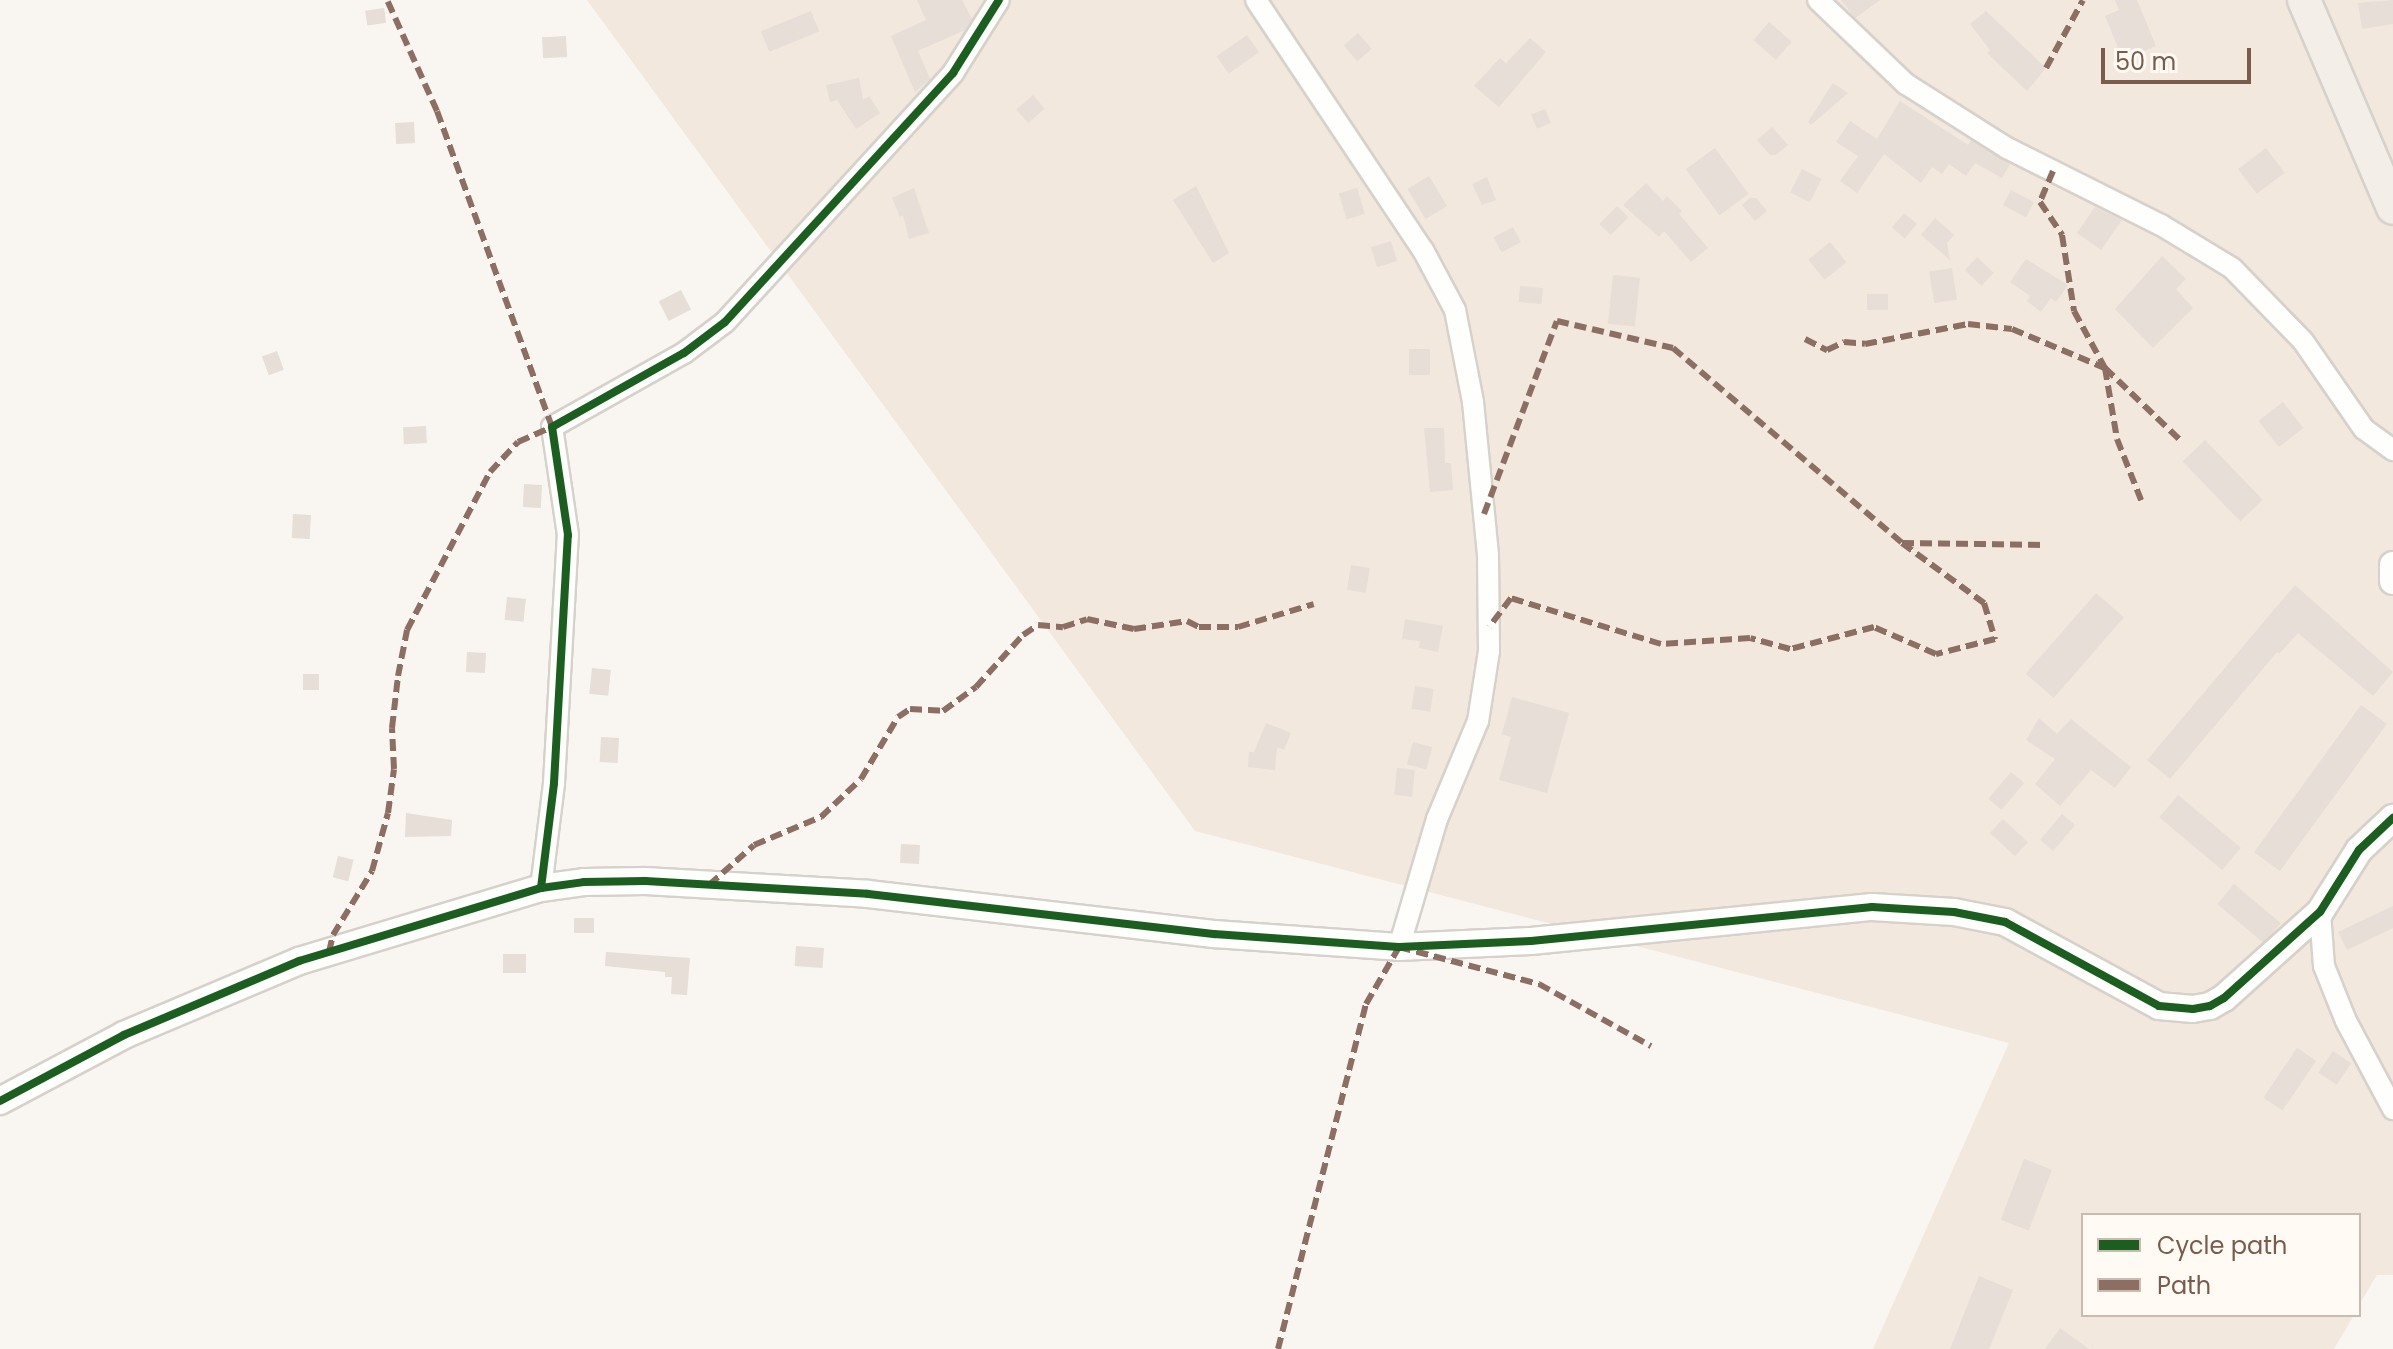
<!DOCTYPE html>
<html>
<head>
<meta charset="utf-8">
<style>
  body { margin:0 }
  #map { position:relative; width:2393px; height:1349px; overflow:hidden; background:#f9f5f0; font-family:Poppins,sans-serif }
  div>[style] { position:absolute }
  .residential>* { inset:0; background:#f2e8de }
  .building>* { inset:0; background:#e6ded7; transform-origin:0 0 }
  .roads { filter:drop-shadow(2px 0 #d7d1cb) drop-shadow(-2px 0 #d7d1cb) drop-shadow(0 2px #d7d1cb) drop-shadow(0 -2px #d7d1cb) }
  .minor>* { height:20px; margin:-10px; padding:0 10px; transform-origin:10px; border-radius:10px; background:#fefefd }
  .tertiary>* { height:26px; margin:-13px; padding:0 13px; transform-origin:13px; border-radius:13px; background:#fefefd }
  .primary>* { height:32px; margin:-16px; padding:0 16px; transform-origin:16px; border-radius:16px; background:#f3eee8 }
  .quiet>* { height:6px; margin-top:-3px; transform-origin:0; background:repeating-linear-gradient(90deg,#8d6e63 0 12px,transparent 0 18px) }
  .cycleway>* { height:8px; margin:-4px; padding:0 4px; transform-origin:4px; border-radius:4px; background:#1b5e20 }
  span { translate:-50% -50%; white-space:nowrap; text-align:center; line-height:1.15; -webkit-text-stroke:8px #fffaf3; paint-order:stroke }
  .legend { position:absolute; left:2081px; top:1213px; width:280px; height:104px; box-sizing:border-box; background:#fffaf3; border:2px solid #cabbb1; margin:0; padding:10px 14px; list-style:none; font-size:24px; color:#7a5c4d }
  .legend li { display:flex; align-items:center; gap:16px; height:40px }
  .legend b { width:40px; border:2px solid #cabbb1 }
  .scale { position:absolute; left:2101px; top:48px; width:150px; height:36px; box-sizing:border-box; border:4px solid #7a5c4d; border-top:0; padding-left:10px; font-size:24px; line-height:28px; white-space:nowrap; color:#7a5c4d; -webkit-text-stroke:6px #fffaf3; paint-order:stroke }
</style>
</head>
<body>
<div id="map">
  <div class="residential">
    <i style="clip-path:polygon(587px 0,2393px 0,2393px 1275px,2377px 1275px,2359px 1305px,2359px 1215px,2083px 1215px,2083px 1315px,2354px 1315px,2334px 1349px,1873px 1349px,2009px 1043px,1195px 831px)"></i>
  </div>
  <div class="building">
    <i style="clip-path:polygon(917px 0,962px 0,972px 19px,965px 30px,918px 51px,930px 79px,915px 92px,891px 36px,926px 20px)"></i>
    <i style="clip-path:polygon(1841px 0,1880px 0,1855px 18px)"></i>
    <i style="clip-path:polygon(2115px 0,2137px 0,2156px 46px,2123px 60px,2105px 16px,2119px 10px)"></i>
    <i style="clip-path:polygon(2393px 0,2393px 24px,2362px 29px,2358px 3px)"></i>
    <i style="left:384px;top:8px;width:15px;height:19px;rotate:82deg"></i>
    <i style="left:811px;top:11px;width:22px;height:54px;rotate:68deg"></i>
    <i style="clip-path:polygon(1986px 11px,2046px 68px,2027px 91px,1987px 53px,1990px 50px,1970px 24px)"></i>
    <i style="left:1769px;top:22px;width:30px;height:24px;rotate:41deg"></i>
    <i style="left:1358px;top:33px;width:21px;height:19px;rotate:49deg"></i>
    <i style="left:1247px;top:35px;width:21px;height:37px;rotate:55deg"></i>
    <i style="left:566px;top:36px;width:21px;height:24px;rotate:87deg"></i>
    <i style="clip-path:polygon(1530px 38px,1546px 52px,1499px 107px,1474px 86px,1500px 58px,1506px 63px)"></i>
    <i style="clip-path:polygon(859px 78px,863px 100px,869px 96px,880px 113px,856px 129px,837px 100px,830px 102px,826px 85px)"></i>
    <i style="clip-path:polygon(1833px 83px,1848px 93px,1811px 125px,1808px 122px)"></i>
    <i style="left:1033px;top:95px;width:18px;height:22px;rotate:49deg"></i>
    <i style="clip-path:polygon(1900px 101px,1968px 145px,1971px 140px,2010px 164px,2002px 178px,1975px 163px,1966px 176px,1949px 164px,1942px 174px,1932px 167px,1921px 183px,1884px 154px,1857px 193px,1840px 181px,1858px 156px,1836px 142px,1850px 121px,1877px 139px)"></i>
    <i style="left:1545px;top:109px;width:15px;height:15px;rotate:67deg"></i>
    <i style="left:414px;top:122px;width:21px;height:19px;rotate:87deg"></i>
    <i style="clip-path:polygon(1772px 127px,1788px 145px,1776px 155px,1770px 155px,1757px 140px)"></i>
    <i style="left:1715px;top:148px;width:57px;height:36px;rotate:54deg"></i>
    <i style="left:2266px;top:148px;width:31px;height:35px;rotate:53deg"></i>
    <i style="left:1802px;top:169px;width:22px;height:26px;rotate:27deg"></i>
    <i style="left:1429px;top:176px;width:35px;height:25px;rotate:59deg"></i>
    <i style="clip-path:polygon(1487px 177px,1496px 200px,1482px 205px,1472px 184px)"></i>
    <i style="clip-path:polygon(1646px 183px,1663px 201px,1667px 196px,1682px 211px,1679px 214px,1708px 248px,1691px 262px,1664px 231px,1659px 237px,1623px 205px)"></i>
    <i style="clip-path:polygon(1196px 186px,1229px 253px,1213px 263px,1173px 200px)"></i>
    <i style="clip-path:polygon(914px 188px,929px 233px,909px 239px,903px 215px,900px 217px,892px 198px)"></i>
    <i style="left:1357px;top:188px;width:27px;height:19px;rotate:73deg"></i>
    <i style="left:2011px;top:190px;width:26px;height:17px;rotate:28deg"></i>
    <i style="clip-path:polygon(1750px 198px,1756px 198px,1767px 211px,1755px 221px,1742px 205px)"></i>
    <i style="left:1617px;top:206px;width:16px;height:25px;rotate:45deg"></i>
    <i style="clip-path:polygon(2095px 207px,2122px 220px,2101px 250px,2077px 233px)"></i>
    <i style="left:1904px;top:213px;width:17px;height:19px;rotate:40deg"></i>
    <i style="clip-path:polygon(1935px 218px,1954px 235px,1947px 243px,1950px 260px,1921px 235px)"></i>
    <i style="left:1513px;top:227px;width:17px;height:22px;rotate:62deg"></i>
    <i style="left:1391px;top:241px;width:21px;height:21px;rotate:73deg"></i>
    <i style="left:1830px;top:242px;width:26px;height:28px;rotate:51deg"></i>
    <i style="clip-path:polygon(2162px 256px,2186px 279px,2176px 289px,2193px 308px,2153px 348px,2115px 309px)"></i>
    <i style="left:1977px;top:257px;width:23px;height:18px;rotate:43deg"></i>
    <i style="clip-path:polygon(2026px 259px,2068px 285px,2056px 302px,2051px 298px,2041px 312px,2027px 301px,2030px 296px,2010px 282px)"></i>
    <i style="left:1952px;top:268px;width:32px;height:23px;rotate:81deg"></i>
    <i style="left:1613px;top:275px;width:27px;height:49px;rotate:6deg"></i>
    <i style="left:1520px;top:286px;width:23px;height:16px;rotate:5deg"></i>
    <i style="left:681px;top:290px;width:22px;height:25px;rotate:63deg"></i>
    <i style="left:1867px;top:294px;width:21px;height:16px"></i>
    <i style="left:1409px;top:349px;width:21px;height:26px"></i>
    <i style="left:277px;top:351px;width:20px;height:16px;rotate:70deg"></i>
    <i style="left:2283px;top:402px;width:33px;height:31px;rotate:52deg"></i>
    <i style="left:426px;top:426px;width:17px;height:23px;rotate:87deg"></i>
    <i style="clip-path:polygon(1424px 428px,1444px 428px,1445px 463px,1451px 463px,1453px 490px,1430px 492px)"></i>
    <i style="left:2205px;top:440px;width:83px;height:31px;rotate:46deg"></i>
    <i style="left:524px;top:484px;width:18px;height:23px;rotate:3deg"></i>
    <i style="left:293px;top:514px;width:18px;height:24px;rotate:3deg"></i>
    <i style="left:1351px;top:565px;width:19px;height:25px;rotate:9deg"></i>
    <i style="clip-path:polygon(2295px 585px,2393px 672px,2373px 696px,2298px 633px,2279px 654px,2277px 652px,2170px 779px,2147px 760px)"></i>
    <i style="left:2096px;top:593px;width:37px;height:107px;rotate:41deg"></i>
    <i style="left:507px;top:597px;width:19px;height:23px;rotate:6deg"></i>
    <i style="clip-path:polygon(1405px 619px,1443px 626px,1438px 652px,1419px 648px,1420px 641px,1402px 639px)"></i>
    <i style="left:467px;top:652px;width:19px;height:20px;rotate:3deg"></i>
    <i style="left:592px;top:668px;width:19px;height:26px;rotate:6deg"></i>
    <i style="left:303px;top:674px;width:16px;height:16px"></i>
    <i style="left:1415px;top:686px;width:19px;height:23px;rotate:9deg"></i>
    <i style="clip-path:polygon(1512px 697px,1569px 713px,1547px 793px,1499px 780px,1511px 737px,1502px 734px)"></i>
    <i style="left:2361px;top:705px;width:32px;height:182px;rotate:36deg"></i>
    <i style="clip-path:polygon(2039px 718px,2057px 734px,2071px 719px,2131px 767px,2115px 788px,2091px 770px,2060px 806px,2035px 784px,2055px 759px,2026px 740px)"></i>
    <i style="clip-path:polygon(1266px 723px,1291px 733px,1284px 750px,1277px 747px,1275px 770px,1248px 767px,1249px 752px,1254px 752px)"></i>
    <i style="left:601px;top:737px;width:18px;height:25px;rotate:3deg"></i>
    <i style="left:1413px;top:742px;width:20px;height:23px;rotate:15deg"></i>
    <i style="left:1397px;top:768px;width:18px;height:27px;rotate:6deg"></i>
    <i style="left:2011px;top:772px;width:17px;height:35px;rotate:40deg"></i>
    <i style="left:2178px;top:795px;width:82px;height:29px;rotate:40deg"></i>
    <i style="clip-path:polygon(406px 813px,452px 820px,451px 836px,405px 837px)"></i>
    <i style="left:2062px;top:814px;width:17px;height:34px;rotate:40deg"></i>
    <i style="left:2003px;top:819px;width:34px;height:19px;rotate:43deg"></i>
    <i style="left:901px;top:844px;width:19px;height:19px;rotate:3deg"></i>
    <i style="left:338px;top:856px;width:16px;height:22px;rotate:14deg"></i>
    <i style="left:2234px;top:884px;width:61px;height:26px;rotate:40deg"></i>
    <i style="clip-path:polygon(2393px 906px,2393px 928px,2347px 950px,2338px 932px)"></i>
    <i style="left:574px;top:918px;width:20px;height:15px"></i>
    <i style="left:796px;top:946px;width:28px;height:20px;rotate:4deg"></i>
    <i style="clip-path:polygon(606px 952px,690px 958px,687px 995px,671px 994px,672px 977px,665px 977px,665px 972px,605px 966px)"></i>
    <i style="left:503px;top:954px;width:23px;height:19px"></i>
    <i style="left:2297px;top:1048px;width:23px;height:60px;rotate:34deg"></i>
    <i style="left:2333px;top:1051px;width:22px;height:26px;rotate:34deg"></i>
    <i style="left:2024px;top:1159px;width:30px;height:65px;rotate:21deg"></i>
    <i style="clip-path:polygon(1979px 1276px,2013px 1290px,1989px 1349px,1950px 1349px)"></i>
    <i style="clip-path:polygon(2060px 1328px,2089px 1349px,2045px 1349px)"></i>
  </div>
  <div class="roads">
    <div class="minor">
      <i style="left:1256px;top:0;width:301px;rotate:56.3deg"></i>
      <i style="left:1423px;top:250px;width:68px;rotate:61.9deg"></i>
      <i style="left:1455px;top:310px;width:94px;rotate:78.9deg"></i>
      <i style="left:1473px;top:402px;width:155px;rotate:84.4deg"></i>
      <i style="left:1488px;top:556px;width:95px;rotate:89.4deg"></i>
      <i style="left:1489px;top:651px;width:71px;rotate:98.9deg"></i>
      <i style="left:1478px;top:721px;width:106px;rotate:112.7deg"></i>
      <i style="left:1437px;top:819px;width:134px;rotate:106.5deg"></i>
      <i style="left:1818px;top:0;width:122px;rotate:43.7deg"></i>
      <i style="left:1906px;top:84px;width:120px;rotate:32.4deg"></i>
      <i style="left:2007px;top:148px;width:172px;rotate:26.6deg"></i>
      <i style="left:2161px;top:225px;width:83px;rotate:31.2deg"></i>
      <i style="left:2232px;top:268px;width:102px;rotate:45.8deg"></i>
      <i style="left:2303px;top:341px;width:107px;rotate:55.3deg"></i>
      <i style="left:2364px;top:429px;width:36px;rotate:36deg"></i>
      <i style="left:541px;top:888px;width:106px;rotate:-82.9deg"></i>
      <i style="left:554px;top:783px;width:248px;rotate:-86.8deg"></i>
      <i style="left:568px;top:535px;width:109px;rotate:-98.4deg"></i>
      <i style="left:552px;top:427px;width:151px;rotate:-29.3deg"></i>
      <i style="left:684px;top:353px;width:51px;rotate:-37.1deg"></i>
      <i style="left:725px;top:322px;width:338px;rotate:-47.5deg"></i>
      <i style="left:953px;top:73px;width:86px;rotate:-57.8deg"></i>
      <i style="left:2320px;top:912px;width:54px;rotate:85.8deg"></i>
      <i style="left:2324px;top:966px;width:59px;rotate:68.2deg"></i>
      <i style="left:2346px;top:1021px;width:100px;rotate:61.9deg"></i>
    </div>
    <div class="tertiary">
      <i style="left:2393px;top:565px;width:16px;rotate:90deg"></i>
      <i style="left:0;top:1101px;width:140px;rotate:-28deg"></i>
      <i style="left:124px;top:1035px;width:190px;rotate:-22.9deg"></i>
      <i style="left:299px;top:961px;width:253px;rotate:-16.8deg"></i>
      <i style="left:541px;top:888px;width:43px;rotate:-7.9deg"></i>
      <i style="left:584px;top:882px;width:61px;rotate:-0.9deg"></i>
      <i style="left:645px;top:881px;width:223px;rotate:3.3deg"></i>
      <i style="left:868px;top:894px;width:348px;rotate:6.6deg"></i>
      <i style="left:1214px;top:934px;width:185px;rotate:4deg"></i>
      <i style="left:1399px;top:947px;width:132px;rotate:-2.6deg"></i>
      <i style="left:1531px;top:941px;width:343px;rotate:-5.7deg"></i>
      <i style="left:1872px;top:907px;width:82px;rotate:3.5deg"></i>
      <i style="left:1954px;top:912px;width:52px;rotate:11.1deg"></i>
      <i style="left:2005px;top:922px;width:175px;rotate:28.6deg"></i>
      <i style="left:2159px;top:1006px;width:34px;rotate:5deg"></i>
      <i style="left:2193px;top:1009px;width:17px;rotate:-10deg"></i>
      <i style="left:2210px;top:1006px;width:16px;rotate:-30deg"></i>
      <i style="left:2224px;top:998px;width:129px;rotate:-41.9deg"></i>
      <i style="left:2320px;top:912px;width:73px;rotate:-57.8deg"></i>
      <i style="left:2359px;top:850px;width:47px;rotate:-43.3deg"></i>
    </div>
    <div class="primary">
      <i style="left:2304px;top:0;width:226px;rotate:66.8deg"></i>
    </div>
  </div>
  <div class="quiet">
    <i style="left:2046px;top:68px;width:77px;rotate:-61.4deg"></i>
    <i style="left:2053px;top:171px;width:34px;rotate:113deg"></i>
    <i style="left:2040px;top:202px;width:40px;rotate:56deg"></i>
    <i style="left:2062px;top:235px;width:77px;rotate:81deg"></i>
    <i style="left:2074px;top:311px;width:65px;rotate:61.5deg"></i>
    <i style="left:2105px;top:368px;width:104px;rotate:43.8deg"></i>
    <i style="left:1805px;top:339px;width:25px;rotate:27deg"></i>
    <i style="left:1827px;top:350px;width:19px;rotate:-25deg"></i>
    <i style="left:1844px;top:342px;width:21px;rotate:5deg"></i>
    <i style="left:1865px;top:344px;width:105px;rotate:-11deg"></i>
    <i style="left:1968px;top:324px;width:44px;rotate:6.5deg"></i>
    <i style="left:2012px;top:329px;width:101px;rotate:22.8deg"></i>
    <i style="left:2105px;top:368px;width:72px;rotate:80.4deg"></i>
    <i style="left:2117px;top:439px;width:66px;rotate:68.5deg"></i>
    <i style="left:1484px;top:514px;width:206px;rotate:-69.3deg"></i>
    <i style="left:1557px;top:321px;width:119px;rotate:13.1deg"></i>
    <i style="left:1673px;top:348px;width:301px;rotate:40.4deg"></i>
    <i style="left:1902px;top:543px;width:102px;rotate:36.2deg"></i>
    <i style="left:1984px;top:603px;width:38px;rotate:73deg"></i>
    <i style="left:1995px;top:639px;width:61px;rotate:165.7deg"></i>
    <i style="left:1936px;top:654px;width:68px;rotate:-156.5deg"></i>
    <i style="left:1874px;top:627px;width:87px;rotate:165.3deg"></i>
    <i style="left:1790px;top:649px;width:41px;rotate:-164.6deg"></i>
    <i style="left:1750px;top:638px;width:89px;rotate:176.1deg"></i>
    <i style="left:1661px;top:644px;width:157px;rotate:-163deg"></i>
    <i style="left:1511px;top:598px;width:36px;rotate:127deg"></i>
    <i style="left:1902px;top:543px;width:143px;rotate:0.8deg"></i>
    <i style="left:709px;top:885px;width:60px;rotate:-41.6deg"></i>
    <i style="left:754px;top:845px;width:73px;rotate:-22.7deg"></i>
    <i style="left:821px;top:817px;width:55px;rotate:-43.5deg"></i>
    <i style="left:861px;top:779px;width:72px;rotate:-59.2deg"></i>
    <i style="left:898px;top:717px;width:14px;rotate:-34deg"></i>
    <i style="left:910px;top:709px;width:33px;rotate:3deg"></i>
    <i style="left:943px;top:711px;width:41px;rotate:-36deg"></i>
    <i style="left:976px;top:687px;width:70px;rotate:-47.9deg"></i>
    <i style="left:1023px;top:635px;width:18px;rotate:-34deg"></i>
    <i style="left:1038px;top:625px;width:25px;rotate:5deg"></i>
    <i style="left:1063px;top:627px;width:25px;rotate:-18deg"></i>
    <i style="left:1087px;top:619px;width:48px;rotate:12deg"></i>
    <i style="left:1134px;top:629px;width:54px;rotate:-8.6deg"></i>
    <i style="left:1187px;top:621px;width:13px;rotate:27deg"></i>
    <i style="left:1199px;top:627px;width:39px"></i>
    <i style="left:1238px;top:627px;width:79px;rotate:-16.8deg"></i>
    <i style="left:329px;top:952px;width:17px;rotate:-77deg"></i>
    <i style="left:333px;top:935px;width:75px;rotate:-58.6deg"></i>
    <i style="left:372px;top:871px;width:60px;rotate:-74.6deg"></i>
    <i style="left:388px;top:813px;width:44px;rotate:-82.2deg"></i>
    <i style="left:394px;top:769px;width:41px;rotate:-92.8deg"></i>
    <i style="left:392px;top:728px;width:52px;rotate:-83.4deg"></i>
    <i style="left:398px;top:676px;width:47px;rotate:-78.9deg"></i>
    <i style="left:407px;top:630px;width:178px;rotate:-62.3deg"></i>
    <i style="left:490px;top:472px;width:41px;rotate:-47deg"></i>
    <i style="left:518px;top:442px;width:37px;rotate:-24deg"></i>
    <i style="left:552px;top:427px;width:336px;rotate:-110deg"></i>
    <i style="left:437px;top:111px;width:122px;rotate:-114.2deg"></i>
    <i style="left:1278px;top:1349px;width:356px;rotate:-75.7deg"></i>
    <i style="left:1366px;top:1004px;width:66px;rotate:-59.9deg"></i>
    <i style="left:1399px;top:947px;width:145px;rotate:14.8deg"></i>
    <i style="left:1539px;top:984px;width:128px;rotate:29deg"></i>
  </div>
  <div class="cycleway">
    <i style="left:541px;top:888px;width:106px;rotate:-82.9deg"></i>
    <i style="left:554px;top:783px;width:248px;rotate:-86.8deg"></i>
    <i style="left:568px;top:535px;width:109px;rotate:-98.4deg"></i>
    <i style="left:552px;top:427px;width:151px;rotate:-29.3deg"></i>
    <i style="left:684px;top:353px;width:51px;rotate:-37.1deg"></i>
    <i style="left:725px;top:322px;width:338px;rotate:-47.5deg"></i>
    <i style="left:953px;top:73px;width:86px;rotate:-57.8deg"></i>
    <i style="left:0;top:1101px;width:140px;rotate:-28deg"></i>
    <i style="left:124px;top:1035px;width:190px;rotate:-22.9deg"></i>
    <i style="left:299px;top:961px;width:253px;rotate:-16.8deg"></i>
    <i style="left:541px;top:888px;width:43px;rotate:-7.9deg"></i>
    <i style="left:584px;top:882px;width:61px;rotate:-0.9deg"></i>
    <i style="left:645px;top:881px;width:223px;rotate:3.3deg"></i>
    <i style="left:868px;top:894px;width:348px;rotate:6.6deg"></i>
    <i style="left:1214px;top:934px;width:185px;rotate:4deg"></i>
    <i style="left:1399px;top:947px;width:132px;rotate:-2.6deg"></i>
    <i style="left:1531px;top:941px;width:343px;rotate:-5.7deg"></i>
    <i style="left:1872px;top:907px;width:82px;rotate:3.5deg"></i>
    <i style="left:1954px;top:912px;width:52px;rotate:11.1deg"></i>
    <i style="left:2005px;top:922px;width:175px;rotate:28.6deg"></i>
    <i style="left:2159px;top:1006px;width:34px;rotate:5deg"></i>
    <i style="left:2193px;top:1009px;width:17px;rotate:-10deg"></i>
    <i style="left:2210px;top:1006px;width:16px;rotate:-30deg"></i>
    <i style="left:2224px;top:998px;width:129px;rotate:-41.9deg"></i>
    <i style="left:2320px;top:912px;width:73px;rotate:-57.8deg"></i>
    <i style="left:2359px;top:850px;width:47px;rotate:-43.3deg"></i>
  </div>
  <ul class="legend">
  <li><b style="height:10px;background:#1b5e20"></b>Cycle path</li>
  <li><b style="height:10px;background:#8d6e63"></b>Path</li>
  </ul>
  <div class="scale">50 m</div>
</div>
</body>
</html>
